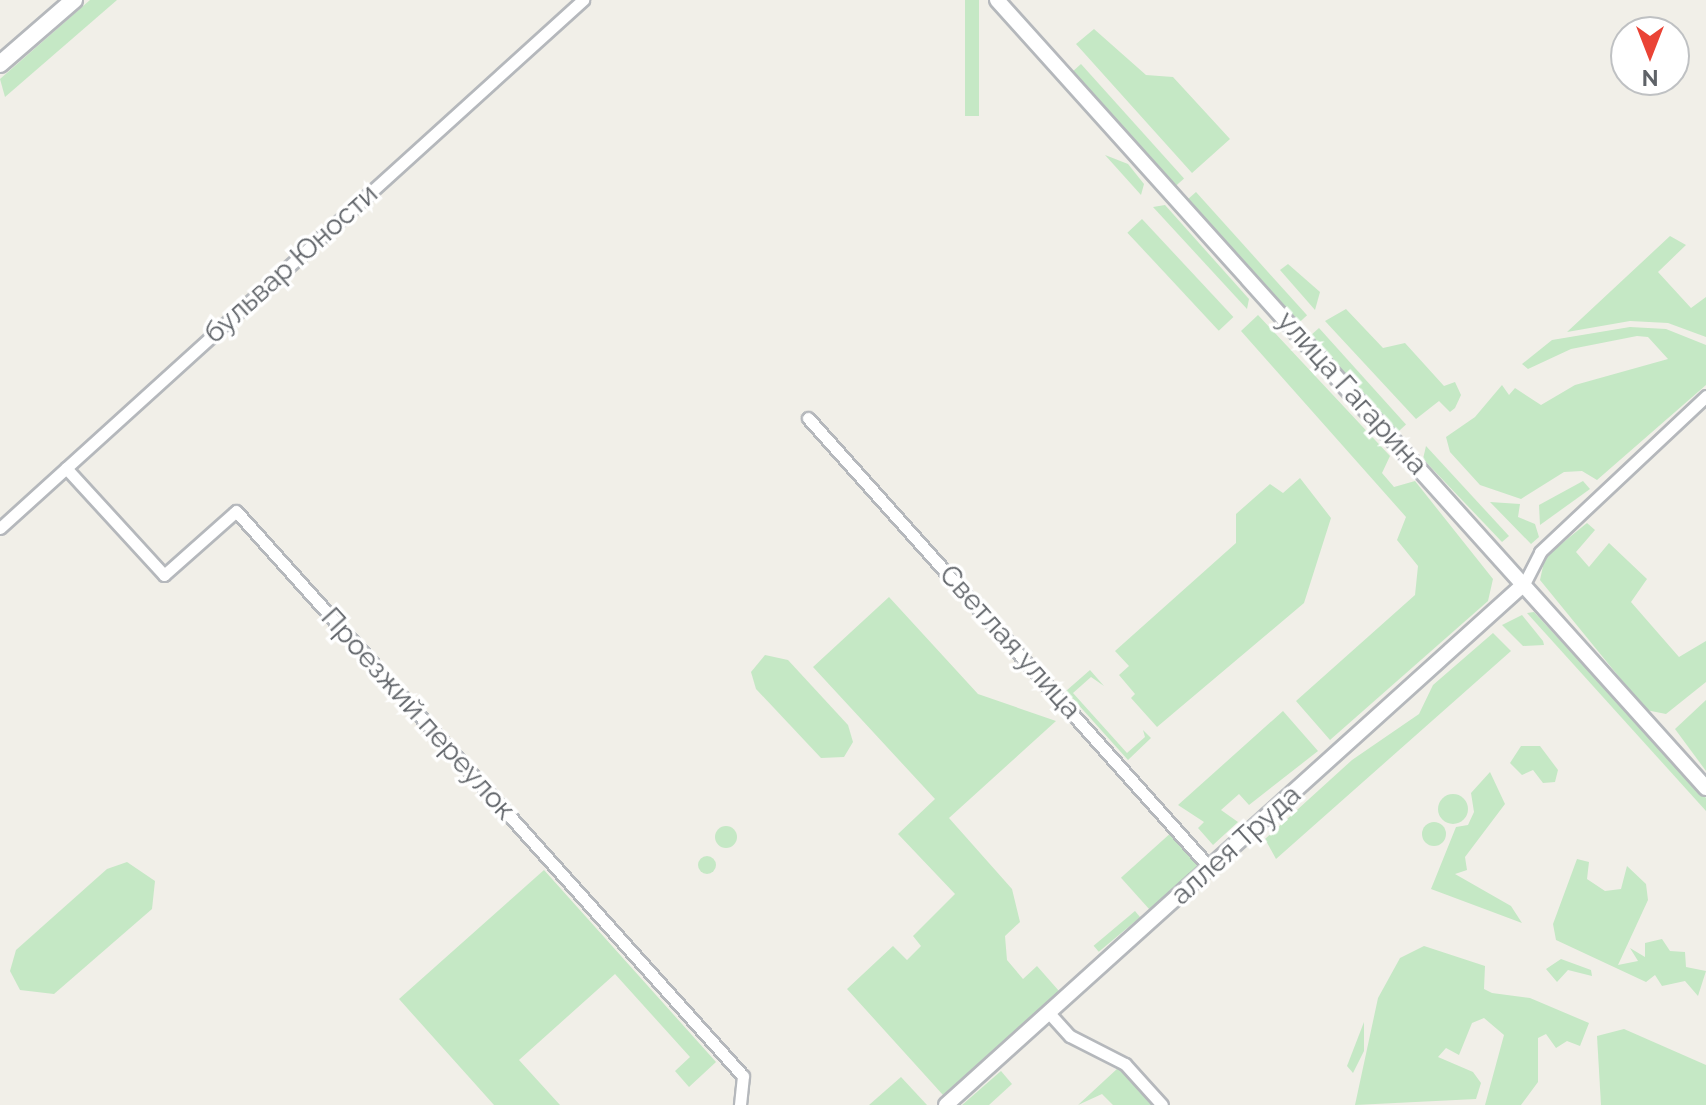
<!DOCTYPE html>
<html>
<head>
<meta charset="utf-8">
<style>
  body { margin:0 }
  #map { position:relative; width:1706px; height:1105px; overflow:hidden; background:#f1efe8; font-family:Raleway,sans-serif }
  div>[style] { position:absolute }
  .green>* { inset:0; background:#c5e8c5; transform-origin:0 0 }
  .round { border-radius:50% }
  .roads { filter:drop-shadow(2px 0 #b5b8bc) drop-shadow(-2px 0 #b5b8bc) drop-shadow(0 2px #b5b8bc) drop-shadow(0 -2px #b5b8bc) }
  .minor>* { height:11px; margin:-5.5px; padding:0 5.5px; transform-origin:5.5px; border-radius:5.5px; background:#fff }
  .tertiary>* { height:14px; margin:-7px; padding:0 7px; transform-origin:7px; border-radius:7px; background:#fff }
  .secondary>* { height:16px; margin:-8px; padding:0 8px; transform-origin:8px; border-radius:8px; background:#fff }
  span { translate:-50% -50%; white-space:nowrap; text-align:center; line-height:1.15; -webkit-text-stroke:7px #fff; paint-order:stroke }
  .street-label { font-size:28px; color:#5f6368 }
  .north { position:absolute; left:1610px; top:16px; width:80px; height:80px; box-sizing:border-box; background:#fff; border:2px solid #bfc1c3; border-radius:50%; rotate:180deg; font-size:22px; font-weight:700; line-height:32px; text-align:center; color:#5f6368 }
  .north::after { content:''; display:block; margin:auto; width:28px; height:36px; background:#ea4335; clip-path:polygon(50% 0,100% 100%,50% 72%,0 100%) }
</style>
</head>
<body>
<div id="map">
  <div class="green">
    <i style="clip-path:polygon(90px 0,117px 0,5px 97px,0 79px)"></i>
    <i style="left:965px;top:0;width:14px;height:116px"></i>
    <i style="clip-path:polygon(1094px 29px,1146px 75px,1173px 77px,1230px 139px,1192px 173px,1076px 44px)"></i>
    <i style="left:1081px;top:64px;width:154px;height:12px;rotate:48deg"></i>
    <i style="clip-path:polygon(1105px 155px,1128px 164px,1144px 184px,1141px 195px)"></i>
    <i style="left:1196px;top:192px;width:166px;height:11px;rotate:48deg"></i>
    <i style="clip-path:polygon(1165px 205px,1249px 299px,1247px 309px,1153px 207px)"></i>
    <i style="left:1142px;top:219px;width:134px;height:20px;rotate:47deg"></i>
    <i style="clip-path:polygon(1670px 236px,1686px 245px,1658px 272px,1691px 308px,1706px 297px,1706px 337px,1668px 323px,1630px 321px,1567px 332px)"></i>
    <i style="clip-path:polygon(1288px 264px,1320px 292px,1315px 310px,1280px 270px)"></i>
    <i style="clip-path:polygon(1346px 309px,1383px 348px,1405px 343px,1444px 386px,1455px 382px,1461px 395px,1455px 408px,1450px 412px,1439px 401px,1416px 419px,1325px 321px)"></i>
    <i style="clip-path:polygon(1258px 315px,1390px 456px,1382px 473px,1394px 487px,1415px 481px,1493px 579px,1488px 601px,1330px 740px,1296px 701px,1415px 595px,1418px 566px,1397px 540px,1406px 517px,1241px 331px)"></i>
    <i style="clip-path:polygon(1630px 327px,1666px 329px,1706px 345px,1706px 385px,1597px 480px,1582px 471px,1564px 472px,1521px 499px,1480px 485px,1450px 452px,1446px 437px,1475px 417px,1502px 385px,1509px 395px,1515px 388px,1541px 405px,1575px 385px,1668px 359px,1648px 337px,1637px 336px,1571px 349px,1528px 369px,1522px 364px,1552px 340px)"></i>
    <i style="left:1319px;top:328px;width:130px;height:11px;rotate:48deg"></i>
    <i style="clip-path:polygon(1426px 446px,1509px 536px,1502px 542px,1423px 459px)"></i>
    <i style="clip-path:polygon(1300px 478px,1331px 518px,1304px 603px,1157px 727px,1131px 698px,1135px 694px,1119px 675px,1129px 666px,1115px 651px,1236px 543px,1236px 514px,1270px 484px,1283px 493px)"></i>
    <i style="clip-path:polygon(1583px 481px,1590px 489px,1540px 525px,1539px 505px)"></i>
    <i style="clip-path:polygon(1490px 502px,1520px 504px,1518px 517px,1535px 524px,1539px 537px,1531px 544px)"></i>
    <i style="clip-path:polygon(1587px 523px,1595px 530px,1576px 552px,1589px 567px,1609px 543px,1647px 579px,1631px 602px,1679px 657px,1706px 641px,1706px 682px,1666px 714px,1646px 710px,1540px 580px,1545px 557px)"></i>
    <i style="clip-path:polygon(889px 597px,978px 694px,1056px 721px,949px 818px,1012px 889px,1020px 922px,1005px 936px,1007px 960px,1023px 979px,1037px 966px,1059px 991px,943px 1095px,847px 989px,893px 946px,907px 960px,921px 946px,913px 936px,955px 894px,898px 834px,935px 799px,813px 667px)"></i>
    <i style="clip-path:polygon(1534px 612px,1706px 798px,1706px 811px,1527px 613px)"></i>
    <i style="clip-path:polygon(1522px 615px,1543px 641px,1544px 645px,1523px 646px,1502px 625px)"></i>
    <i style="clip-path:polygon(1493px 633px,1511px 651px,1276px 859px,1265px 839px,1352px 760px,1419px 714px,1433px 685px)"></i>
    <i style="clip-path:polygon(765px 655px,788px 660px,848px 725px,853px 742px,844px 757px,821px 758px,756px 689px,751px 672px)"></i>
    <i style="clip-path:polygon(1090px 670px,1104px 686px,1091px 677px,1073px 693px,1127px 753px,1145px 737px,1143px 730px,1151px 738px,1128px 760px,1066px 691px)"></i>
    <i style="clip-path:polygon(1706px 700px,1706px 771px,1675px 729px)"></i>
    <i style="clip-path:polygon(1283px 711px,1318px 751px,1249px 805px,1239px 794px,1221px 810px,1238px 822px,1213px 845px,1198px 828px,1204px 822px,1178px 805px)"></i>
    <i style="clip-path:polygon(1521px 746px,1540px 746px,1558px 770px,1555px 782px,1543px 783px,1533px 770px,1522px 775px,1510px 763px)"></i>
    <i style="clip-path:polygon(1490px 772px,1505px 804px,1465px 857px,1467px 870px,1455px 874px,1511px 906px,1522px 923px,1431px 889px,1456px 827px,1468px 825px,1474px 812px,1471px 793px)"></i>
    <i class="round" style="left:1438px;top:794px;width:30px;height:30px"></i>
    <i class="round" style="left:1422px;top:822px;width:24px;height:24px"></i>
    <i class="round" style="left:715px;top:826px;width:22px;height:22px"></i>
    <i style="left:1173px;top:831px;width:43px;height:70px;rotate:48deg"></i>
    <i class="round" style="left:698px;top:856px;width:18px;height:18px"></i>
    <i style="clip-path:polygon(1577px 859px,1589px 862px,1587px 879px,1605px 891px,1621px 889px,1627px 866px,1646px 884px,1648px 900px,1618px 965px,1638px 961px,1630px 948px,1645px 957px,1645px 943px,1662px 939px,1670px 951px,1685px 952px,1686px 967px,1706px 971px,1698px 996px,1685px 981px,1662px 986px,1655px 975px,1646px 982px,1556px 940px,1553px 924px)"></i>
    <i style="clip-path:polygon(127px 862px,155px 881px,152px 909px,54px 994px,20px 990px,10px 971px,16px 950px,107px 869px)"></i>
    <i style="clip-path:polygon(544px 870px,716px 1062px,689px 1087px,675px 1071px,690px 1057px,615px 974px,519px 1060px,560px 1105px,494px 1105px,399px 999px)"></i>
    <i style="left:1135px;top:911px;width:8px;height:54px;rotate:50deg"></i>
    <i style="clip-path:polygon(1424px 946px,1485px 966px,1484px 989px,1492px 993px,1530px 998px,1589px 1023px,1580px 1046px,1567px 1041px,1556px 1048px,1546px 1034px,1538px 1038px,1538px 1082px,1521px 1105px,1485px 1105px,1504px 1035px,1484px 1018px,1472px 1023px,1459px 1055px,1446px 1048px,1438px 1057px,1473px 1072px,1481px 1083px,1476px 1099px,1355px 1105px,1378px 998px,1400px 958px)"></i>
    <i style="clip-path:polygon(1561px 959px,1591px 970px,1592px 976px,1568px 970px,1557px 982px,1546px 969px)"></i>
    <i style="clip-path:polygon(1364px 1022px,1364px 1051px,1353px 1073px,1347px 1066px)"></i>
    <i style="clip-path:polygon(1624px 1029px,1706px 1065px,1706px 1105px,1601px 1105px,1597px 1036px)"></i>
    <i style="clip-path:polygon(1118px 1068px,1155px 1105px,1113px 1105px,1102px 1094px,1078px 1105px)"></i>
    <i style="clip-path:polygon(1001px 1071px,1012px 1084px,989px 1105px,962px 1105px)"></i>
    <i style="clip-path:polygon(901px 1077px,927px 1105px,869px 1105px)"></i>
  </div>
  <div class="roads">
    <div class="minor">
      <i style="left:808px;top:418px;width:603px;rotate:48.22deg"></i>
      <i style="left:66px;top:468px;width:145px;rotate:47.5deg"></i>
      <i style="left:164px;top:575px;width:96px;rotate:-41.6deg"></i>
      <i style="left:236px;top:511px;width:759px;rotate:48.1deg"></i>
      <i style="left:743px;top:1076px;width:29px;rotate:96deg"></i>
      <i style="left:0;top:528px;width:787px;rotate:-42.17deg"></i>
      <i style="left:1524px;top:584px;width:36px;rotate:-63deg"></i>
      <i style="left:1540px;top:552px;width:228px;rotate:-43.2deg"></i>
      <i style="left:1049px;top:1013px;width:31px;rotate:48deg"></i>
      <i style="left:1070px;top:1036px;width:62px;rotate:27deg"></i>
      <i style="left:1125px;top:1064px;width:55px;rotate:47.9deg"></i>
    </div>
    <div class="tertiary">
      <i style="left:997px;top:0;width:1060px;rotate:48.02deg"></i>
      <i style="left:946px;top:1105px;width:778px;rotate:-42.03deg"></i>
    </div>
    <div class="secondary">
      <i style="left:0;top:64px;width:98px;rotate:-40.9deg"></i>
    </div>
  </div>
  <div class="street-label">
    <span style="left:291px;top:264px;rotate:-42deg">бульвар Юности</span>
    <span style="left:1352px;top:393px;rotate:48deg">улица Гагарина</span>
    <span style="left:1010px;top:642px;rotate:48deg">Светлая улица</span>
    <span style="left:418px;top:714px;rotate:48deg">Проезжий переулок</span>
    <span style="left:1236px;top:845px;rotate:-42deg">аллея Труда</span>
  </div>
  <div class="north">N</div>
</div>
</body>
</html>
